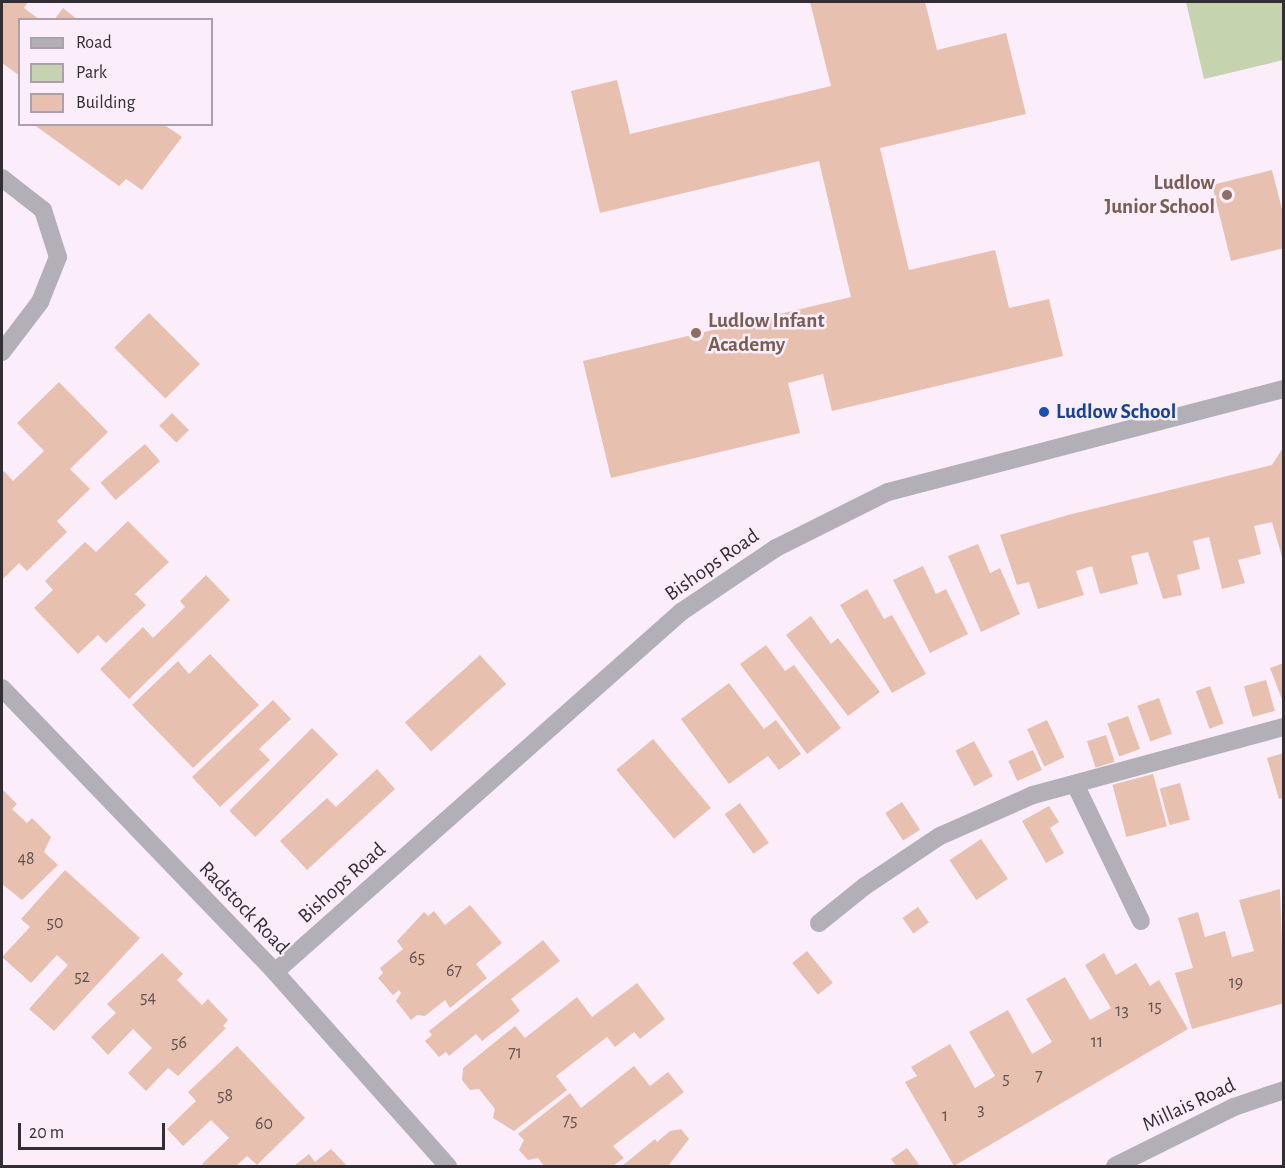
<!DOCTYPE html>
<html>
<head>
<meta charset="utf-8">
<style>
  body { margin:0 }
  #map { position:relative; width:1285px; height:1168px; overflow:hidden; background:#fbedfa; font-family:"Alegreya Sans",sans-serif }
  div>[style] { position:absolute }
  .green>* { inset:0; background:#c6d3af }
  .building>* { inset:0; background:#e8c0af; transform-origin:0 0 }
  .lane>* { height:18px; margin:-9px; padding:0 9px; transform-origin:9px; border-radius:9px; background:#b2afb6 }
  .street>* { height:18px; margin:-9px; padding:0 9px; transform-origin:9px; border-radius:9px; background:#b2afb6 }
  .dots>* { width:16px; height:16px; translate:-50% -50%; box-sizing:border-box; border:3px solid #fbedfa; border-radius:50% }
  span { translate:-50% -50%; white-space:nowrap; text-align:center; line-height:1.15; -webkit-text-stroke:5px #fbedfa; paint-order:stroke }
  .number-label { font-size:18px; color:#605252 }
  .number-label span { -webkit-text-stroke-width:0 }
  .education-label { font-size:21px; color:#785e54; font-weight:700 }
  .right { translate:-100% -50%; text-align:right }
  .left { translate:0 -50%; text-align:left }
  .transit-label { font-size:21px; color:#164399; font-weight:700 }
  .street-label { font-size:21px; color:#332e33 }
  .frame { position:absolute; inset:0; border:3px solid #332e33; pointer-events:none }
  .legend { position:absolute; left:18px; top:18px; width:195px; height:108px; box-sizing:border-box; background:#fbedfa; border:2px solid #aba1aa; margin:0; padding:8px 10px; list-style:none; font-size:18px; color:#332e33 }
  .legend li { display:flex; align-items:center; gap:12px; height:30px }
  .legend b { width:30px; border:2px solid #aba1aa }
  .scale { position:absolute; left:18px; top:1123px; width:147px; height:27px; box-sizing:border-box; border:3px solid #332e33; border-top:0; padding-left:8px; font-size:18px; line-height:21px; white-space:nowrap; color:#332e33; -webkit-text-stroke:4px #fbedfa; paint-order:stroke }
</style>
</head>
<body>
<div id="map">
  <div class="green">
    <i style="clip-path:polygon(1186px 2px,1283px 2px,1283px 60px,1204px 79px)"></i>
  </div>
  <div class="building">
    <i style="clip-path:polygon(2px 2px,28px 2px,24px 8px,40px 20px,20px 20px,20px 76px,2px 63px)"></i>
    <i style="clip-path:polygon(810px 2px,925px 2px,937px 50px,1006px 33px,1026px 114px,880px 148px,909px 270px,995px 250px,1009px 308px,1049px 299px,1063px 356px,832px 411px,823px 374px,788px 383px,800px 433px,611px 478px,583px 361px,851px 297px,819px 161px,600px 213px,571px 91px,617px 80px,630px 134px,831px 86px)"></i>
    <i style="clip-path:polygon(63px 8px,78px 20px,54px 20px)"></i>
    <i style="clip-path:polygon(33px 124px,163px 124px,182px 137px,142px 190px,126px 179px,119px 186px)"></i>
    <i style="clip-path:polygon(1272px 170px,1284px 217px,1284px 248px,1231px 261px,1212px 185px)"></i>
    <i style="left:149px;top:313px;width:72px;height:49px;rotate:45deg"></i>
    <i style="clip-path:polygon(59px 382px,108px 432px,70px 469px,90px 489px,57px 521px,67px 532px,27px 571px,19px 563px,2px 580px,2px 473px,4px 471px,13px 481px,44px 451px,17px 423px)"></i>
    <i style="left:172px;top:413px;width:24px;height:18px;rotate:45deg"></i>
    <i style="left:145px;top:444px;width:23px;height:59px;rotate:49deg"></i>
    <i style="clip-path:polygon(1284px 446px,1284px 564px,1272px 522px,1254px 526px,1261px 554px,1238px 560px,1245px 583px,1222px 589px,1209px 537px,1193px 541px,1200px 569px,1177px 575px,1182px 595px,1163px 599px,1148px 552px,1131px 556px,1138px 584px,1100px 594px,1092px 566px,1076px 571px,1084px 595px,1038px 609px,1029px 582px,1017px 585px,1000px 535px,1068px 515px,1272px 465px)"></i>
    <i style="clip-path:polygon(128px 521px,169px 562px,135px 594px,146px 605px,106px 643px,98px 635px,78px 654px,34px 608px,53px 590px,45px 581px,85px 542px,96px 552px)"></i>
    <i style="clip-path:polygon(978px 544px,990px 573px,1000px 568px,1020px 614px,981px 632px,948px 556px)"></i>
    <i style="clip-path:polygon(923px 566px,936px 594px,946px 589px,968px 634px,930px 653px,893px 580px)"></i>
    <i style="clip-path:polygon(206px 575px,230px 600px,129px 699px,100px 669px,143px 627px,153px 638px,185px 607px,180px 601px)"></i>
    <i style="clip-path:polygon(867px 589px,884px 619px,892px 615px,926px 674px,892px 693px,840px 605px)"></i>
    <i style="clip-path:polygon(811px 616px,831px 644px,838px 638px,880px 692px,848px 716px,786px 635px)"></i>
    <i style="clip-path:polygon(766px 645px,785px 671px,794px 665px,841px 728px,807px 754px,740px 664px)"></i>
    <i style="clip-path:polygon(210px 654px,259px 705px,193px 768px,132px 705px,178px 661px,189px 674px)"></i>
    <i style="left:480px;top:655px;width:39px;height:101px;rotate:48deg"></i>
    <i style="clip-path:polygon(1284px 663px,1284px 702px,1283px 702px,1270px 668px)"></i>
    <i style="left:1266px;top:680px;width:32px;height:23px;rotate:74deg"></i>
    <i style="clip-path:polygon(729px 683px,764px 729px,776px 720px,801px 754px,779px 770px,768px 756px,729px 784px,681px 719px)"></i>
    <i style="left:1210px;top:686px;width:40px;height:15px;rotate:70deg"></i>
    <i style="left:1159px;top:698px;width:38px;height:23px;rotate:70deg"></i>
    <i style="clip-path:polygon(273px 700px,291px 719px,259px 749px,270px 760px,220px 807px,192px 777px)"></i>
    <i style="left:1128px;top:716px;width:35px;height:22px;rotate:70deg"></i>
    <i style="left:1047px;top:720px;width:41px;height:22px;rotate:65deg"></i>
    <i style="left:312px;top:728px;width:37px;height:117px;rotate:45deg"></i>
    <i style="left:1106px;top:735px;width:28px;height:20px;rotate:72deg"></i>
    <i style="left:653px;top:739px;width:90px;height:48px;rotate:50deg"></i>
    <i style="left:974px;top:741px;width:40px;height:21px;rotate:62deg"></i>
    <i style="left:1033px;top:750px;width:22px;height:27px;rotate:66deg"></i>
    <i style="clip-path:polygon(1284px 753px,1284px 798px,1279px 799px,1267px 758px)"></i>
    <i style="clip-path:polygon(377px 769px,395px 789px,307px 870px,280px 841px,327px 798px,336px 807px)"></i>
    <i style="left:1153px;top:774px;width:54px;height:42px;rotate:75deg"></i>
    <i style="left:1180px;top:783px;width:38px;height:21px;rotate:75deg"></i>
    <i style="clip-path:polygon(2px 789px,17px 804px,12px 809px,27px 823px,32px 818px,51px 837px,44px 852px,58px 865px,22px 900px,2px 884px)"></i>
    <i style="left:902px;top:802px;width:33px;height:20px;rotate:57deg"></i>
    <i style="left:740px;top:803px;width:49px;height:19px;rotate:54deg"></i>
    <i style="clip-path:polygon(1049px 806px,1059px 822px,1050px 828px,1064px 853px,1046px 863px,1022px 821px)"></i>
    <i style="left:981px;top:839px;width:48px;height:38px;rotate:56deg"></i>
    <i style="clip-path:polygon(65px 870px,140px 938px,54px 1031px,29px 1009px,68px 965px,57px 955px,31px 983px,2px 957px,30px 927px,21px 919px)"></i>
    <i style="clip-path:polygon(1280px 889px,1284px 1003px,1192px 1029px,1175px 973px,1193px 968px,1178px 918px,1198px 912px,1205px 937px,1225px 931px,1232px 957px,1254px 951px,1239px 900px)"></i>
    <i style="clip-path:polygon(470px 905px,502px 943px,476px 964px,487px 978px,450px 1008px,445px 1000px,425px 1016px,417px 1015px,411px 1020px,396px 1001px,401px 993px,399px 990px,393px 995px,378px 978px,383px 973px,380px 968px,403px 949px,397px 941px,424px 912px,428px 916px,434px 911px,445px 925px)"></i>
    <i style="left:918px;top:907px;width:19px;height:19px;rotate:55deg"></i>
    <i style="clip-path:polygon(543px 940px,560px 961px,511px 999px,520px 1011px,482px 1041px,476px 1034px,449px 1056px,446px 1052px,439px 1057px,425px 1041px,432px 1035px,429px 1031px)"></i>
    <i style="left:807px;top:951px;width:41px;height:19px;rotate:51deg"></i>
    <i style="clip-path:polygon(162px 953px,183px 974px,177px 980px,202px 1005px,208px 999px,228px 1020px,223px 1026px,226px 1028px,178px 1076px,168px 1068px,146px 1091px,128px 1073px,152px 1048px,133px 1029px,108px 1055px,91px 1037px,116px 1013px,107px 1004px)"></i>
    <i style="clip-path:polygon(1104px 953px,1116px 975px,1136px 963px,1150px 986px,1159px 980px,1188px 1029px,954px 1166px,905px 1082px,917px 1076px,911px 1067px,950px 1044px,975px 1088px,995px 1076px,969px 1032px,1008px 1010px,1032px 1054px,1052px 1042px,1026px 999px,1065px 977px,1090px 1020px,1111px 1008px,1085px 965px)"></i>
    <i style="clip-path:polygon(637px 983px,665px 1019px,640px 1039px,634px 1032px,615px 1047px,607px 1037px,556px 1076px,567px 1090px,514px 1131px,493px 1118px,495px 1109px,479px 1089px,470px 1090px,462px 1080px,463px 1068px,515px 1026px,525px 1038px,577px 997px,592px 1017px)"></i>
    <i style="clip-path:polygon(237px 1046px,305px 1118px,257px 1165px,247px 1156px,236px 1166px,205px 1166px,202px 1164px,229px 1138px,211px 1120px,183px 1146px,167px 1129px,196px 1101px,188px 1092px)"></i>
    <i style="clip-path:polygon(634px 1066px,650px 1086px,668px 1072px,684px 1092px,613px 1146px,624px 1158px,613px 1166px,544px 1166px,538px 1158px,528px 1160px,519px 1150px,524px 1140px,518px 1134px,570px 1093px,581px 1108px)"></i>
    <i style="clip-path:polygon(681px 1129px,689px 1139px,668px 1166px,622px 1166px,655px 1139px,657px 1142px,670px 1131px)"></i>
    <i style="clip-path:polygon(907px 1148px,920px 1166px,896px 1166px,891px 1159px)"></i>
    <i style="clip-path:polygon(331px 1149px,347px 1166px,294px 1166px,309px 1154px,315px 1162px)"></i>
  </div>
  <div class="lane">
    <i style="left:1075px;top:784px;width:152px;rotate:64.3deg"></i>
    <i style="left:819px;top:923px;width:59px;rotate:-38.8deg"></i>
    <i style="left:865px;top:886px;width:90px;rotate:-33.7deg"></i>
    <i style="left:940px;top:836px;width:102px;rotate:-23.8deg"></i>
    <i style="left:1033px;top:795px;width:260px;rotate:-15.2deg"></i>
  </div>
  <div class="street">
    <i style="left:2px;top:178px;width:52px;rotate:38deg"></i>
    <i style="left:43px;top:210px;width:49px;rotate:72.3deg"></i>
    <i style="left:58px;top:257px;width:48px;rotate:111.8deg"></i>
    <i style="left:40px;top:302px;width:63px;rotate:127.2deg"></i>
    <i style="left:2px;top:688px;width:394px;rotate:46.1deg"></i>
    <i style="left:275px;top:972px;width:260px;rotate:48.3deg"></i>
    <i style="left:275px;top:972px;width:543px;rotate:-41.56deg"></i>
    <i style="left:681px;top:612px;width:115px;rotate:-34deg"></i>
    <i style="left:776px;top:548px;width:125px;rotate:-26.6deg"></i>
    <i style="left:888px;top:492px;width:409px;rotate:-14.6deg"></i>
    <i style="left:1115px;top:1166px;width:133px;rotate:-26.4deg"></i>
    <i style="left:1234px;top:1107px;width:53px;rotate:-18.8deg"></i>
  </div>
  <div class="dots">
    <i style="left:1227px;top:195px;background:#8d6e63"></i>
    <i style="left:696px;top:333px;background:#8d6e63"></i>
    <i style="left:1044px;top:412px;background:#1a4fb4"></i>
  </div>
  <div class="number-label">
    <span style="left:26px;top:859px">48</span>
    <span style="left:55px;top:923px">50</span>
    <span style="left:417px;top:958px">65</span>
    <span style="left:454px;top:971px">67</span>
    <span style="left:82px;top:977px">52</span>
    <span style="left:1236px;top:983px">19</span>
    <span style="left:148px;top:998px">54</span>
    <span style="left:1155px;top:1007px">15</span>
    <span style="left:1122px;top:1011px">13</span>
    <span style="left:1097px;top:1042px">11</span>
    <span style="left:179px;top:1043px">56</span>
    <span style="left:515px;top:1053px">71</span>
    <span style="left:1039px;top:1076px">7</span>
    <span style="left:1006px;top:1079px">5</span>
    <span style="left:225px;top:1096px">58</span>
    <span style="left:981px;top:1110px">3</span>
    <span style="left:945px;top:1116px">1</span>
    <span style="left:570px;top:1121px">75</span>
    <span style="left:264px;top:1124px">60</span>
  </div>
  <div class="education-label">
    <span class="right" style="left:1215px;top:195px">Ludlow<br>Junior School</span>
    <span class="left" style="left:708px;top:333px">Ludlow Infant<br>Academy</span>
  </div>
  <div class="transit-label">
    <span class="left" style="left:1056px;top:412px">Ludlow School</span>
  </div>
  <div class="street-label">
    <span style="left:712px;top:565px;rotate:-35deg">Bishops Road</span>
    <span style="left:342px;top:883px;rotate:-42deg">Bishops Road</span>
    <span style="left:244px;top:908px;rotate:46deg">Radstock Road</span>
    <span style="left:1189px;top:1105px;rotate:-25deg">Millais Road</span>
  </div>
  <div class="frame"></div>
  <ul class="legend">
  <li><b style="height:8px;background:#b2afb6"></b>Road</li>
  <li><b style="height:16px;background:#c6d3af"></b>Park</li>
  <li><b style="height:16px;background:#e8c0af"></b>Building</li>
  </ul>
  <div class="scale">20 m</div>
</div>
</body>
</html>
